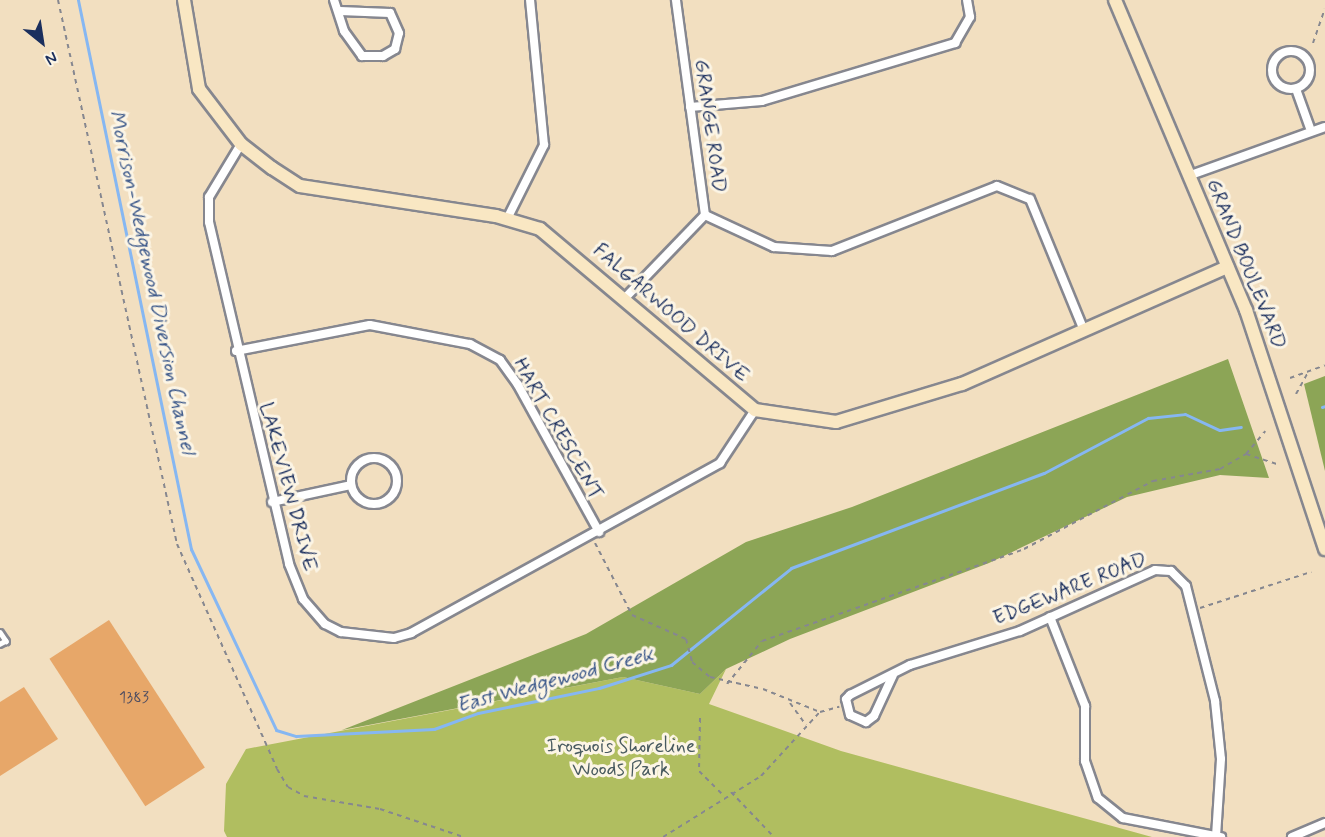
<!DOCTYPE html>
<html>
<head>
<meta charset="utf-8">
<style>
  body { margin:0 }
  #map { position:relative; width:1325px; height:837px; overflow:hidden; background:#f2dfc0; font-family:Mynerve,sans-serif }
  div>[style] { position:absolute }
  .green>* { inset:0; background:#b0be60 }
  .forest>* { inset:0; background:#8ca556 }
  .stream>* { height:3px; margin:-1.5px; padding:0 1.5px; transform-origin:1.5px; border-radius:1.5px; background:#86b7f2 }
  .building>* { inset:0; background:#e7a769; transform-origin:0 0 }
  .path>* { height:2px; margin-top:-1px; transform-origin:0; background:repeating-linear-gradient(90deg,#86878f 0 4.5px,transparent 0 9px) }
  .roads { filter:drop-shadow(2px 0 #86878f) drop-shadow(-2px 0 #86878f) drop-shadow(0 2px #86878f) drop-shadow(0 -2px #86878f) }
  .lane>* { height:4.5px; margin:-2.25px; padding:0 2.25px; transform-origin:2.25px; border-radius:2.25px; background:#fff }
  .street>* { height:8px; margin:-4px; padding:0 4px; transform-origin:4px; border-radius:4px; background:#fff }
  .street>.ring { margin:-4px; padding:0; box-sizing:content-box; background:none; border:8px solid #fff; border-radius:50% }
  .secondary>* { height:12px; margin:-6px; padding:0 6px; transform-origin:6px; border-radius:6px; background:#f9e7c3 }
  span { translate:-50% -50%; white-space:nowrap; text-align:center; line-height:1.15; -webkit-text-stroke:6px #fcf5e5; paint-order:stroke }
  .number-label { font-size:16px; color:#4e4d61 }
  .number-label span { -webkit-text-stroke-width:0 }
  .street-label { font-size:20px; color:#1b2f5e }
  .park-label { font-size:20px; color:#485a5f }
  .water-label { font-size:21px; color:#3b588a; font-style:italic }
  .north { position:absolute; left:12px; top:12px; width:60px; height:60px; -webkit-text-stroke:4px #fcf5e5; paint-order:stroke; rotate:150deg; font-size:16px; font-weight:700; line-height:24px; text-align:center; color:#1b2f5e }
  .north::after { content:''; display:block; margin:auto; width:21px; height:27px; background:#1b2f5e; clip-path:polygon(50% 0,100% 100%,50% 72%,0 100%) }
</style>
</head>
<body>
<div id="map">
  <div class="green">
    <i style="clip-path:polygon(726px 669px,709px 704px,841px 751px,1152px 837px,227px 837px,224px 831px,226px 784px,246px 749px,623px 677px,700px 694px)"></i>
  </div>
  <div class="forest">
    <i style="clip-path:polygon(1228px 359px,1269px 478px,1220px 475px,1127px 497px,989px 563px,790px 639px,726px 669px,700px 694px,623px 677px,342px 730px,586px 634px,746px 542px,852px 507px)"></i>
    <i style="clip-path:polygon(1325px 376px,1325px 471px,1304px 384px)"></i>
  </div>
  <div class="stream">
    <i style="left:78px;top:0;width:561px;rotate:78.37deg"></i>
    <i style="left:191px;top:549px;width:200px;rotate:64.8deg"></i>
    <i style="left:276px;top:730px;width:21px;rotate:17deg"></i>
    <i style="left:296px;top:736px;width:138px;rotate:-2.9deg"></i>
    <i style="left:434px;top:729px;width:47px;rotate:-20deg"></i>
    <i style="left:478px;top:713px;width:124px;rotate:-11.7deg"></i>
    <i style="left:599px;top:688px;width:76px;rotate:-17.7deg"></i>
    <i style="left:671px;top:665px;width:154px;rotate:-38.9deg"></i>
    <i style="left:791px;top:568px;width:270px;rotate:-20.6deg"></i>
    <i style="left:1044px;top:473px;width:118px;rotate:-27.9deg"></i>
    <i style="left:1148px;top:418px;width:37px;rotate:-6deg"></i>
    <i style="left:1185px;top:414px;width:38px;rotate:25deg"></i>
    <i style="left:1220px;top:430px;width:21px;rotate:-8deg"></i>
    <i style="left:1322px;top:407px;width:3px;rotate:-18deg"></i>
  </div>
  <div class="building">
    <i style="left:109px;top:620px;width:176px;height:71px;rotate:57deg"></i>
    <i style="clip-path:polygon(24px 687px,58px 739px,0 776px,0 702px)"></i>
  </div>
  <div class="path">
    <i style="left:58px;top:0;width:557px;rotate:77.66deg"></i>
    <i style="left:177px;top:544px;width:246px;rotate:66deg"></i>
    <i style="left:277px;top:769px;width:21px;rotate:59deg"></i>
    <i style="left:288px;top:787px;width:18px;rotate:29deg"></i>
    <i style="left:304px;top:796px;width:77px;rotate:9.7deg"></i>
    <i style="left:380px;top:809px;width:88px;rotate:18.6deg"></i>
    <i style="left:1313px;top:43px;width:36px;rotate:-71deg"></i>
    <i style="left:1290px;top:378px;width:37px;rotate:-20deg"></i>
    <i style="left:1296px;top:394px;width:23px;rotate:-61deg"></i>
    <i style="left:1246px;top:454px;width:33px;rotate:18deg"></i>
    <i style="left:595px;top:543px;width:81px;rotate:62.8deg"></i>
    <i style="left:632px;top:615px;width:59px;rotate:24deg"></i>
    <i style="left:686px;top:639px;width:24px;rotate:75deg"></i>
    <i style="left:692px;top:662px;width:23px;rotate:40deg"></i>
    <i style="left:710px;top:677px;width:54px;rotate:12.8deg"></i>
    <i style="left:763px;top:689px;width:61px;rotate:22deg"></i>
    <i style="left:820px;top:712px;width:20px;rotate:-15deg"></i>
    <i style="left:1200px;top:608px;width:117px;rotate:-18deg"></i>
    <i style="left:727px;top:684px;width:55px;rotate:-50.9deg"></i>
    <i style="left:762px;top:641px;width:278px;rotate:-19.3deg"></i>
    <i style="left:1024px;top:549px;width:146px;rotate:-27.8deg"></i>
    <i style="left:1153px;top:481px;width:68px;rotate:-10.2deg"></i>
    <i style="left:1220px;top:469px;width:30px;rotate:-30deg"></i>
    <i style="left:1246px;top:454px;width:30px;rotate:-50deg"></i>
    <i style="left:790px;top:703px;width:27px;rotate:54deg"></i>
    <i style="left:700px;top:718px;width:53px;rotate:91.1deg"></i>
    <i style="left:699px;top:771px;width:35px;rotate:45deg"></i>
    <i style="left:731px;top:792px;width:62px;rotate:46.3deg"></i>
    <i style="left:663px;top:837px;width:115px;rotate:-31.9deg"></i>
    <i style="left:761px;top:776px;width:86px;rotate:-47.4deg"></i>
  </div>
  <div class="roads">
    <div class="lane">
      <i style="left:0;top:632px;width:11px;rotate:56deg"></i>
      <i style="left:6px;top:641px;width:7px;rotate:153deg"></i>
    </div>
    <div class="street">
      <i style="left:334px;top:0;width:33px;rotate:72deg"></i>
      <i style="left:344px;top:31px;width:31px;rotate:54deg"></i>
      <i style="left:362px;top:56px;width:21px"></i>
      <i style="left:383px;top:56px;width:14px;rotate:-30deg"></i>
      <i style="left:395px;top:49px;width:16px;rotate:-76deg"></i>
      <i style="left:399px;top:33px;width:22px;rotate:-114deg"></i>
      <i style="left:390px;top:13px;width:50px;rotate:-177.7deg"></i>
      <i class="ring" style="left:1272px;top:51px;width:30px;height:30px"></i>
      <i style="left:1296px;top:89px;width:41px;rotate:70.3deg"></i>
      <i style="left:690px;top:107px;width:72px;rotate:-4.8deg"></i>
      <i style="left:762px;top:101px;width:202px;rotate:-16.7deg"></i>
      <i style="left:955px;top:43px;width:30px;rotate:-60deg"></i>
      <i style="left:970px;top:17px;width:17px;rotate:-100deg"></i>
      <i style="left:241px;top:144px;width:62px;rotate:121.1deg"></i>
      <i style="left:209px;top:197px;width:25px;rotate:90deg"></i>
      <i style="left:209px;top:222px;width:351px;rotate:76.8deg"></i>
      <i style="left:289px;top:564px;width:38px;rotate:68deg"></i>
      <i style="left:303px;top:599px;width:33px;rotate:49deg"></i>
      <i style="left:325px;top:624px;width:18px;rotate:27deg"></i>
      <i style="left:341px;top:632px;width:53px;rotate:6.5deg"></i>
      <i style="left:394px;top:638px;width:18px;rotate:-16deg"></i>
      <i style="left:411px;top:633px;width:353px;rotate:-28.8deg"></i>
      <i style="left:720px;top:463px;width:64px;rotate:-56.6deg"></i>
      <i style="left:1188px;top:176px;width:145px;rotate:-19.7deg"></i>
      <i style="left:705px;top:215px;width:76px;rotate:24.9deg"></i>
      <i style="left:774px;top:247px;width:58px;rotate:3.9deg"></i>
      <i style="left:832px;top:251px;width:177px;rotate:-21.5deg"></i>
      <i style="left:997px;top:186px;width:35px;rotate:22deg"></i>
      <i style="left:1030px;top:199px;width:139px;rotate:67.7deg"></i>
      <i style="left:507px;top:219px;width:83px;rotate:-63.4deg"></i>
      <i style="left:544px;top:145px;width:146px;rotate:-95.5deg"></i>
      <i style="left:626px;top:297px;width:114px;rotate:-46.1deg"></i>
      <i style="left:705px;top:215px;width:217px;rotate:-97.7deg"></i>
      <i style="left:236px;top:351px;width:136px;rotate:-11deg"></i>
      <i style="left:370px;top:325px;width:102px;rotate:10.8deg"></i>
      <i style="left:470px;top:344px;width:34px;rotate:28deg"></i>
      <i style="left:500px;top:360px;width:31px;rotate:54deg"></i>
      <i style="left:518px;top:385px;width:168px;rotate:61.1deg"></i>
      <i class="ring" style="left:351px;top:458px;width:38px;height:38px"></i>
      <i style="left:272px;top:502px;width:81px;rotate:-12.1deg"></i>
      <i style="left:1050px;top:617px;width:96px;rotate:68.5deg"></i>
      <i style="left:1085px;top:706px;width:55px;rotate:90deg"></i>
      <i style="left:1085px;top:761px;width:39px;rotate:71deg"></i>
      <i style="left:1098px;top:798px;width:32px;rotate:39deg"></i>
      <i style="left:1123px;top:818px;width:100px;rotate:11deg"></i>
      <i style="left:893px;top:675px;width:45px;rotate:114.9deg"></i>
      <i style="left:874px;top:716px;width:10px;rotate:143deg"></i>
      <i style="left:866px;top:722px;width:17px;rotate:-156deg"></i>
      <i style="left:850px;top:715px;width:16px;rotate:-104deg"></i>
      <i style="left:846px;top:699px;width:6px;rotate:-45deg"></i>
      <i style="left:850px;top:695px;width:67px;rotate:-26.6deg"></i>
      <i style="left:910px;top:665px;width:115px;rotate:-17.2deg"></i>
      <i style="left:1020px;top:631px;width:148px;rotate:-24.3deg"></i>
      <i style="left:1155px;top:570px;width:16px;rotate:4deg"></i>
      <i style="left:1171px;top:571px;width:21px;rotate:45deg"></i>
      <i style="left:1186px;top:586px;width:119px;rotate:75.8deg"></i>
      <i style="left:1215px;top:701px;width:58px;rotate:84.1deg"></i>
      <i style="left:1221px;top:759px;width:77px;rotate:93.7deg"></i>
      <i style="left:1292px;top:837px;width:36px;rotate:-23deg"></i>
    </div>
    <div class="secondary">
      <i style="left:184px;top:0;width:90px;rotate:80.4deg"></i>
      <i style="left:199px;top:89px;width:69px;rotate:52.6deg"></i>
      <i style="left:241px;top:144px;width:39px;rotate:38deg"></i>
      <i style="left:272px;top:168px;width:33px;rotate:33deg"></i>
      <i style="left:300px;top:186px;width:198px;rotate:8.7deg"></i>
      <i style="left:496px;top:216px;width:46px;rotate:16.5deg"></i>
      <i style="left:540px;top:229px;width:281px;rotate:40.1deg"></i>
      <i style="left:755px;top:410px;width:82px;rotate:8.4deg"></i>
      <i style="left:836px;top:422px;width:132px;rotate:-16.8deg"></i>
      <i style="left:962px;top:384px;width:290px;rotate:-23.8deg"></i>
      <i style="left:1115px;top:0;width:337px;rotate:67.1deg"></i>
      <i style="left:1246px;top:310px;width:252px;rotate:71.7deg"></i>
    </div>
  </div>
  <div class="number-label">
    <span style="left:134px;top:698px">1383</span>
  </div>
  <div class="street-label">
    <span style="left:710px;top:126px;rotate:82deg">GRANGE ROAD</span>
    <span style="left:1246px;top:264px;rotate:68deg">GRAND BOULEVARD</span>
    <span style="left:671px;top:313px;rotate:41deg">FALGARWOOD DRIVE</span>
    <span style="left:558px;top:429px;rotate:60deg">HART CRESCENT</span>
    <span style="left:288px;top:487px;rotate:75deg">LAKEVIEW DRIVE</span>
    <span style="left:1070px;top:589px;rotate:-22deg">EDGEWARE ROAD</span>
  </div>
  <div class="park-label">
    <span style="left:621px;top:758px">Iroquois Shoreline<br>Woods Park</span>
  </div>
  <div class="water-label">
    <span style="left:152px;top:282px;rotate:78deg">Morrison-Wedgewood Diversion Channel</span>
    <span style="left:555px;top:680px;rotate:-15deg">East Wedgewood Creek</span>
  </div>
  <div class="north">N</div>
</div>
</body>
</html>
